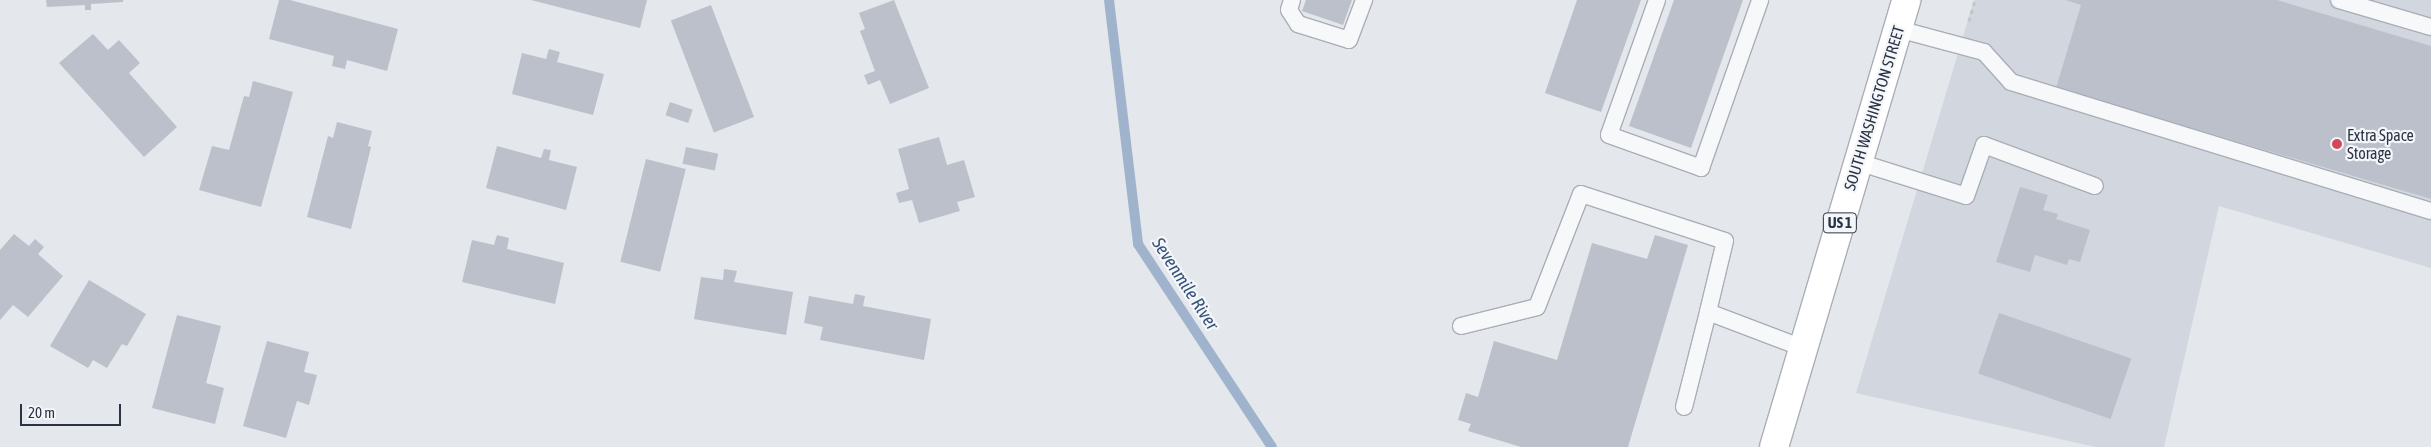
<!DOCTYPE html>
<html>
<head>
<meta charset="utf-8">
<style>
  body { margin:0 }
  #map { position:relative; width:2431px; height:447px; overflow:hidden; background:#e4e7ec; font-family:"Asap Condensed",sans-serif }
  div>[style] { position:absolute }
  .built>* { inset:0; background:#d2d6de }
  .stream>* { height:10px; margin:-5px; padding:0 5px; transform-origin:5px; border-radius:5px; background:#9fb4cc }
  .building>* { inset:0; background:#bbc0ca; transform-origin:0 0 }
  .path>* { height:3px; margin-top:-1.5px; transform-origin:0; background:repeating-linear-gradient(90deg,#c2c5cb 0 4px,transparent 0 8px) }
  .roads { filter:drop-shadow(1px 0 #a9aeb7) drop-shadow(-1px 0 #a9aeb7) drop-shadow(0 1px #a9aeb7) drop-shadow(0 -1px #a9aeb7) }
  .service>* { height:16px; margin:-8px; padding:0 8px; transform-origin:8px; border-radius:8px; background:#f7f8fa }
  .primary>* { height:28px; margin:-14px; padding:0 14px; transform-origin:14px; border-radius:14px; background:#fff }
  .dots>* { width:14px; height:14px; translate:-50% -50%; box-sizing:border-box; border:2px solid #f4f6f9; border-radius:50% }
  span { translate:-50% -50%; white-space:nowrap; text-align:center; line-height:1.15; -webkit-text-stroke:4.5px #f4f6f9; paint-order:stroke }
  .shield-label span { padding:1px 4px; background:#f4f6f9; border:1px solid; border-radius:4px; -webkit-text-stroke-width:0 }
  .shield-label { font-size:15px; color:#2b3445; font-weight:700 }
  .street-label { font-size:16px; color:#2b3445 }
  .poi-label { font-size:16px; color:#2b3445 }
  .left { translate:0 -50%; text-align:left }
  .water-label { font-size:18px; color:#34527a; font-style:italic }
  .scale { position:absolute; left:20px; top:404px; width:101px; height:22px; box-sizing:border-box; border:2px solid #2b3445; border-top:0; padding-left:6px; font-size:15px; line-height:18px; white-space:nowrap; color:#2b3445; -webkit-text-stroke:4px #f4f6f9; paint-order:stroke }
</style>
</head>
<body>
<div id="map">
  <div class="built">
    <i style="clip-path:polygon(1974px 0,2431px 0,2431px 268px,2219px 206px,2164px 447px,2095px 447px,1856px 393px)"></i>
  </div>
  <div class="stream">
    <i style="left:1109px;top:0;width:246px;rotate:83.2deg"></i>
    <i style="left:1138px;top:244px;width:243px;rotate:56.6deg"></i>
  </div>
  <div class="building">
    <i style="clip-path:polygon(46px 0,123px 0,123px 2px,91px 4px,91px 10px,85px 10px,85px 5px,47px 7px)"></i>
    <i style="clip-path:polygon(279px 0,290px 0,398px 29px,387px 71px,347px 60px,345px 69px,332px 66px,334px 56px,269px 39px)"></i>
    <i style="clip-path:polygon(531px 0,647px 0,640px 28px)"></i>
    <i style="clip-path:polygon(894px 0,929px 88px,890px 104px,880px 80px,868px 85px,864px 75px,875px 71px,860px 31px,865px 29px,859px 13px)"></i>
    <i style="clip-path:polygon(1306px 0,1352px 0,1343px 25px,1302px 11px)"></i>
    <i style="clip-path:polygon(1577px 0,1641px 0,1601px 112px,1545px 93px)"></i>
    <i style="clip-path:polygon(1674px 0,1743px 0,1691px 148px,1629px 126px)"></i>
    <i style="clip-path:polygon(2066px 0,2277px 0,2431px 46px,2431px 199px,2056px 88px,2081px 5px)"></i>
    <i style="left:711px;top:5px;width:120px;height:43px;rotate:69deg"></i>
    <i style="clip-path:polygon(93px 34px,108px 50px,119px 40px,140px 63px,129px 73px,177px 127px,144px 157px,59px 63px)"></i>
    <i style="clip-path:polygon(549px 49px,560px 52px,557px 62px,604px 74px,593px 115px,512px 94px,522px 53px,546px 59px)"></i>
    <i style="clip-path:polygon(253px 81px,293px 92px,261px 207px,199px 190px,212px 146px,229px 150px,244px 96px,249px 97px)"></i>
    <i style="left:670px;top:102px;width:24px;height:14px;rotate:19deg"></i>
    <i style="clip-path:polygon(337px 122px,372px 131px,368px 146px,371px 147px,351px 229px,307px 217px,328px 136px,333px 138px)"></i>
    <i style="clip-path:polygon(939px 137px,947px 165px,964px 160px,975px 197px,957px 202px,960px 211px,919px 223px,912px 200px,899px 203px,896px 193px,909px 189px,898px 149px)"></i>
    <i style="clip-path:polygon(497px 146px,541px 158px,544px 149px,551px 150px,549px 160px,577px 167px,566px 210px,486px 188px)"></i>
    <i style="left:686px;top:147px;width:33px;height:17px;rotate:12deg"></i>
    <i style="left:646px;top:159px;width:41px;height:106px;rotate:14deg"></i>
    <i style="clip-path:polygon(2020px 187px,2048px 195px,2043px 210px,2058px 214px,2056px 219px,2090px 230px,2080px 262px,2069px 259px,2067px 265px,2035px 255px,2030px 272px,1996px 262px)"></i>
    <i style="clip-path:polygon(14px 234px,29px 246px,35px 239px,44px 247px,38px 254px,63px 276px,28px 317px,13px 305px,0 320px,0 250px)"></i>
    <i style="clip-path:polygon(497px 235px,509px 238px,507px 249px,564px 263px,555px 304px,462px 282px,472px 240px,494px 245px)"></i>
    <i style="clip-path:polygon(1655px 235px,1688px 245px,1628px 447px,1521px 447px,1468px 431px,1471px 424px,1458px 420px,1466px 393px,1478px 397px,1494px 341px,1557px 360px,1592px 243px,1647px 259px)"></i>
    <i style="clip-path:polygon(724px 269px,737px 271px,734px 282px,793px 292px,786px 335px,694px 319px,701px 277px,723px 280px)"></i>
    <i style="clip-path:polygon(89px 280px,146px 314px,127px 346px,122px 344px,107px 368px,93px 360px,88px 368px,50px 346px)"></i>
    <i style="clip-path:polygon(855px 294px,865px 296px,863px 306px,931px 319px,924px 360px,820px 340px,823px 327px,804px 323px,809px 296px,853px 304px)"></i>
    <i style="left:1999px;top:313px;width:140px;height:64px;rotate:19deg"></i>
    <i style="clip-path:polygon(177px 315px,221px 326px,206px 383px,224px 388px,215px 424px,152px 408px)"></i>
    <i style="clip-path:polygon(267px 341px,309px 352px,304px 372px,317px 375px,309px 405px,297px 401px,286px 438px,243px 426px)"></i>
  </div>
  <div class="path">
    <i style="left:1969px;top:21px;width:22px;rotate:-74deg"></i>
  </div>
  <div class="roads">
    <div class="service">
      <i style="left:1292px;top:0;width:10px;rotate:107deg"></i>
      <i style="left:1289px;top:10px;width:17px;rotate:57deg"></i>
      <i style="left:1298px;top:24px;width:53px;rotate:17.4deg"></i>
      <i style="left:1349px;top:40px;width:43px;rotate:-69.4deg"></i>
      <i style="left:1657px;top:0;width:143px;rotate:109.6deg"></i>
      <i style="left:1609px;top:135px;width:98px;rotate:19.7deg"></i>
      <i style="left:1701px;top:168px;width:178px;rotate:-70.6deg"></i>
      <i style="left:2339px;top:0;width:96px;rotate:16.4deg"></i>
      <i style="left:1898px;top:29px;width:89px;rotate:15deg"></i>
      <i style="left:1984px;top:52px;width:40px;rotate:48deg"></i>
      <i style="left:2011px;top:82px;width:439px;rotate:17.1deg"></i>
      <i style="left:1858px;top:162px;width:113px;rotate:17.5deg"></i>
      <i style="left:1966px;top:196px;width:54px;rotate:-70.6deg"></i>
      <i style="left:1984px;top:145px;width:118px;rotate:20.3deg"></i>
      <i style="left:1461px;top:326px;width:78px;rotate:-14deg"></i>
      <i style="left:1537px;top:307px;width:121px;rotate:-68.7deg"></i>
      <i style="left:1581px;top:194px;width:151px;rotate:18.1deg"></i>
      <i style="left:1725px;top:241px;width:73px;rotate:103.5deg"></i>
      <i style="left:1708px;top:312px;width:102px;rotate:20.8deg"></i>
      <i style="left:1684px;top:407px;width:98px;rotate:-75.8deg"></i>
    </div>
    <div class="primary">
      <i style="left:1774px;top:447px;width:466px;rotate:-73.5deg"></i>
    </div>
  </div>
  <div class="dots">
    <i style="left:2337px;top:144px;background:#d1495b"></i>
  </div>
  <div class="shield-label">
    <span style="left:1840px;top:223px">US 1</span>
  </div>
  <div class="street-label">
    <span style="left:1874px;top:108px;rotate:-73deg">SOUTH WASHINGTON STREET</span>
  </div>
  <div class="poi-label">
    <span class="left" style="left:2347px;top:144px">Extra Space<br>Storage</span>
  </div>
  <div class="water-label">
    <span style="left:1185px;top:284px;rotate:57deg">Sevenmile River</span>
  </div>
  <div class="scale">20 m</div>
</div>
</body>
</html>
